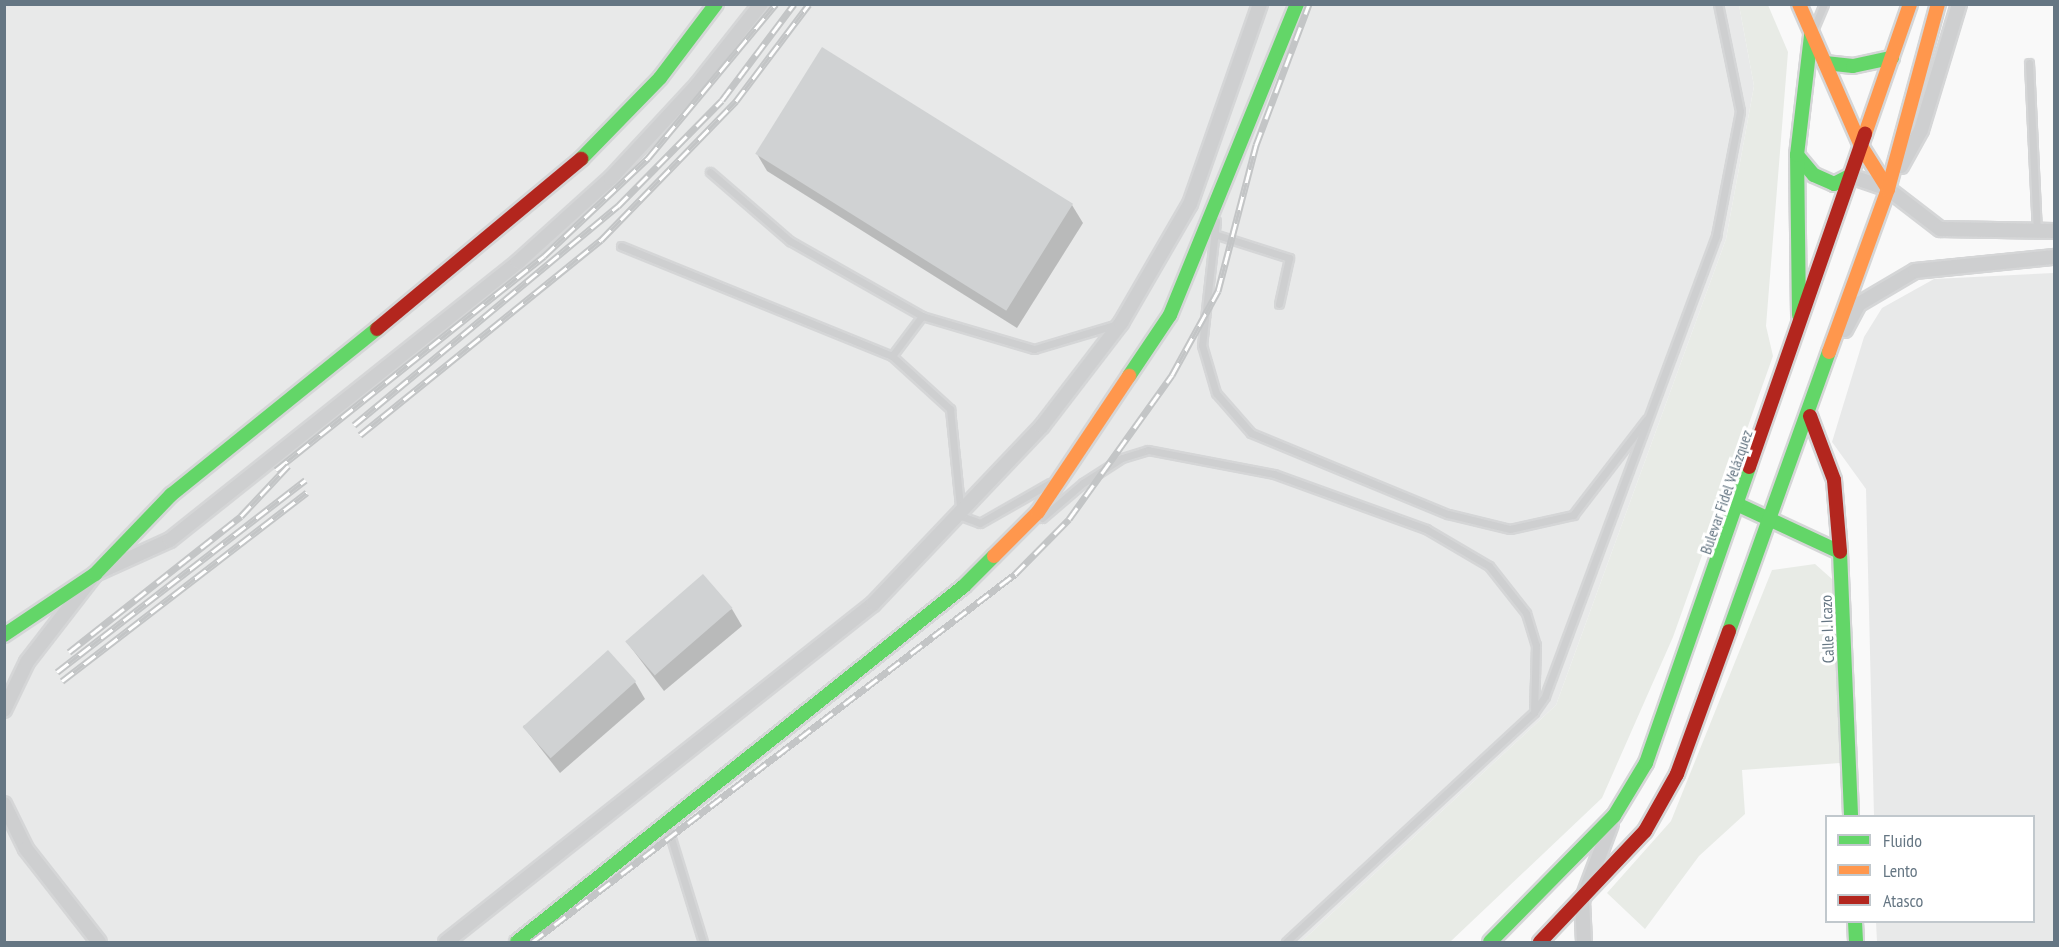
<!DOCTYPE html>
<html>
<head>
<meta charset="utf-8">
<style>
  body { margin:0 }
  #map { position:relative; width:2059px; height:947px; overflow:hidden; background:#f9f9f9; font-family:"PT Sans Narrow",sans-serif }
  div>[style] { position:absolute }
  .built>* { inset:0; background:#e8e9e9 }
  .green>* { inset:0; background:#e8ebe6 }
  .shadow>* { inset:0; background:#0003 }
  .building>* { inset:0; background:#d0d2d3; transform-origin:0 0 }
  .roads { filter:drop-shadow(2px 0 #d5d6d7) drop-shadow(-2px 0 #d5d6d7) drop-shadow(0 2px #d5d6d7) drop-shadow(0 -2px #d5d6d7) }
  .lane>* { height:7px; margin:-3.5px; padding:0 3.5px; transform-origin:3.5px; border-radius:3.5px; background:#cecfd0 }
  .street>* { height:14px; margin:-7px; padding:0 7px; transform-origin:7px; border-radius:7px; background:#cecfd0 }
  .fast>* { height:14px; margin:-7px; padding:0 7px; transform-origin:7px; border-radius:7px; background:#63d668 }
  .slow>* { height:14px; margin:-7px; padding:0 7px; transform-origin:7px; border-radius:7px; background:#ff974d }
  .jam>* { height:14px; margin:-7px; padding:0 7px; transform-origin:7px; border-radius:7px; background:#b3261e }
  .rail>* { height:7px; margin-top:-3.5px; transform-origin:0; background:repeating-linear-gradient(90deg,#fff 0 14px,#c3c5c6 0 28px); box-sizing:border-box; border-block:2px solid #c3c5c6 }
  span { translate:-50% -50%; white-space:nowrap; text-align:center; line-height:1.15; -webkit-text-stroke:6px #fff; paint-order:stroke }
  .street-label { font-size:16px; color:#657683 }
  .frame { position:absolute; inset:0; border:6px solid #657683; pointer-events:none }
  .legend { position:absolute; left:1825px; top:815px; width:210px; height:108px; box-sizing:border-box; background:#fff; border:2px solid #c1c8cd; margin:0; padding:8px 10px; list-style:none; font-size:18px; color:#657683 }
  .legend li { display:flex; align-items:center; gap:12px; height:30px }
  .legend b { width:30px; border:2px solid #c1c8cd }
</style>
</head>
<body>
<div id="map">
  <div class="built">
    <i style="clip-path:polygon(5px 5px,1739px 5px,1754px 86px,1726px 239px,1556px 705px,1301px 942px,5px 942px)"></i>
    <i style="clip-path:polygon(2054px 273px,2054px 942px,1877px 942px,1876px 922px,2034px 922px,2034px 816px,1874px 816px,1866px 489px,1832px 442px,1864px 337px,1882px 308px,1934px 279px)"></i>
  </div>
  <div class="green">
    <i style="clip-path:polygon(1739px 5px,1768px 5px,1788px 52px,1766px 326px,1773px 356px,1673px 637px,1602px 798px,1450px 942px,1301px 942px,1556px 705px,1726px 239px,1754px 86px)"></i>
    <i style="clip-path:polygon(1815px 564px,1832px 579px,1840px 763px,1742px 770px,1745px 814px,1699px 856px,1645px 929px,1607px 893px,1671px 821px,1772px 570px)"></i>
  </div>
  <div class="shadow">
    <i style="clip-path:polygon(757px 154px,1072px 205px,1083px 223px,1017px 328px,767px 171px)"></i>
    <i style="clip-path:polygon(732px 609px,742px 626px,664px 691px,626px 641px)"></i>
    <i style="clip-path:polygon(635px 682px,645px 699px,560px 773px,523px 726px)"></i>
  </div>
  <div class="building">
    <i style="left:822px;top:47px;width:296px;height:126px;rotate:32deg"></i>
    <i style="left:703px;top:574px;width:45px;height:103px;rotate:49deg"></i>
    <i style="left:608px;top:650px;width:42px;height:115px;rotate:48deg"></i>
  </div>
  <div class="roads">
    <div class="lane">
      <i style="left:1813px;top:30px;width:28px;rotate:-67deg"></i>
      <i style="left:2029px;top:63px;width:168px;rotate:87.3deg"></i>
      <i style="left:710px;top:172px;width:106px;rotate:40.8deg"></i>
      <i style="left:790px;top:241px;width:152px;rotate:29.6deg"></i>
      <i style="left:922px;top:316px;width:117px;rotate:16.4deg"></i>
      <i style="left:1034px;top:349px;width:88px;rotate:-16.6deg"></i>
      <i style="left:1216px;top:221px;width:125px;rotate:96.4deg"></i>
      <i style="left:1202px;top:345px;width:50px;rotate:73.7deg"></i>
      <i style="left:1216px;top:393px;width:53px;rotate:48.8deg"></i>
      <i style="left:1251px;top:433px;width:213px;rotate:22.4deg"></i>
      <i style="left:1448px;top:514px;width:64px;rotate:13.6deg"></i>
      <i style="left:1510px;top:529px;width:65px;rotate:-12.5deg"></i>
      <i style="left:1573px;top:515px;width:121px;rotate:-52.4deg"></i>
      <i style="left:1214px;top:234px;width:79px;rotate:17.7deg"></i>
      <i style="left:1289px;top:258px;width:47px;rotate:102.3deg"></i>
      <i style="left:621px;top:246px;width:292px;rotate:22.1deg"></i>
      <i style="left:892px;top:356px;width:79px;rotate:42.4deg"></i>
      <i style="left:950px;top:409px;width:108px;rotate:84.1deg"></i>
      <i style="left:961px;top:516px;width:20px;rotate:20deg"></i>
      <i style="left:980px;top:523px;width:81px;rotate:-29.7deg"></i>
      <i style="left:892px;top:356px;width:50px;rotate:-53.1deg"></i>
      <i style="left:1042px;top:518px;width:54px;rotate:-40.5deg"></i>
      <i style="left:1083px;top:483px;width:46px;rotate:-32.7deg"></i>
      <i style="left:1122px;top:458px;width:27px;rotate:-17deg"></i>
      <i style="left:1148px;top:450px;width:128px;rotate:10.8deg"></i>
      <i style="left:1274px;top:474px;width:162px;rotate:19.9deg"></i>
      <i style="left:1426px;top:529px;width:73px;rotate:30.4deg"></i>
      <i style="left:1489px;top:566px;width:60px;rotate:51.8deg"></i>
      <i style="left:1526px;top:613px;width:34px;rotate:73deg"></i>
      <i style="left:1536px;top:645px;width:67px;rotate:91.7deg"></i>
      <i style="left:667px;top:825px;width:122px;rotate:72.9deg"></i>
      <i style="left:1286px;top:942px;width:338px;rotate:-42.8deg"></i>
      <i style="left:1534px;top:712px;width:19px;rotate:-55deg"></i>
      <i style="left:1545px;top:696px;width:491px;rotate:-69.6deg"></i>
      <i style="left:1716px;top:236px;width:127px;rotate:-79.1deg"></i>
      <i style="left:1740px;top:111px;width:109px;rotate:-101.6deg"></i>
    </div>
    <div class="street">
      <i style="left:1901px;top:166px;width:41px;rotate:-60.9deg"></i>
      <i style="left:1921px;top:130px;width:132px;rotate:-73.2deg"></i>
      <i style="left:1850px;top:176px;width:40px;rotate:18.9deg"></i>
      <i style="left:1888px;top:189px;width:66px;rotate:37.6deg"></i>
      <i style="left:1940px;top:229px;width:114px;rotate:1deg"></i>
      <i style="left:1845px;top:330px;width:30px;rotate:-62deg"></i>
      <i style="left:1859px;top:304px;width:65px;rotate:-30.5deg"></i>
      <i style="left:1915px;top:271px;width:140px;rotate:-5.8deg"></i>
      <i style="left:4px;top:710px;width:53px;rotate:-64.4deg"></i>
      <i style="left:27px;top:662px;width:111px;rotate:-52.3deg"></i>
      <i style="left:95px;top:574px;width:82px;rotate:-24.4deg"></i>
      <i style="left:170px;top:540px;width:445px;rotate:-38.6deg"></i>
      <i style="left:518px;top:262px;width:125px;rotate:-42.1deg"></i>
      <i style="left:611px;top:178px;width:127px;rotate:-47.2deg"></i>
      <i style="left:697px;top:85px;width:103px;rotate:-51.7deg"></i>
      <i style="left:4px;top:804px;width:50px;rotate:63.9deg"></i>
      <i style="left:26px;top:849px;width:118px;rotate:51.9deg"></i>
      <i style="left:446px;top:942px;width:545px;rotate:-38.36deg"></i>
      <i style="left:873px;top:604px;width:245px;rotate:-46.5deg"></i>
      <i style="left:1042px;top:426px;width:130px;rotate:-52.5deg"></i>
      <i style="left:1121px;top:323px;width:138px;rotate:-59.9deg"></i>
      <i style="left:1190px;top:204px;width:212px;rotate:-70.7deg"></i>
      <i style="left:1584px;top:942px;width:41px;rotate:-92.8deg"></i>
      <i style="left:1582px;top:901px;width:82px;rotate:-69.4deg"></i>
    </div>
    <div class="fast">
      <i style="left:1825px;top:63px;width:28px;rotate:6deg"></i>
      <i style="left:1853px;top:66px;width:40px;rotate:-12deg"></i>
      <i style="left:1797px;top:155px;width:26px;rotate:50deg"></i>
      <i style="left:1814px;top:175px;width:22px;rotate:24deg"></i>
      <i style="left:1834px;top:184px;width:18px;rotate:-27deg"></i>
      <i style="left:581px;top:159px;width:113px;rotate:-45.7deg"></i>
      <i style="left:660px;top:78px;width:93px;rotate:-52.9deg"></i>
      <i style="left:1799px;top:315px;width:160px;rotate:-90.7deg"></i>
      <i style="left:1797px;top:155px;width:121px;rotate:-83.3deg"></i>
      <i style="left:1129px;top:376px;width:73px;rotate:-56.1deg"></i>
      <i style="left:1170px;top:315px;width:336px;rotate:-67.8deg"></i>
      <i style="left:1739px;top:505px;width:111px;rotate:25deg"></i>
      <i style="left:1840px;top:552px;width:264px;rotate:87.6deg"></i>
      <i style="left:1729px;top:631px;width:296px;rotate:-70.3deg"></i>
      <i style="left:4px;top:635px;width:110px;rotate:-33.8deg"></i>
      <i style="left:95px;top:574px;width:110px;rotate:-46.1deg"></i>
      <i style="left:171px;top:495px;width:265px;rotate:-38.9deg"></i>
      <i style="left:1855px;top:922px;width:20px;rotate:87deg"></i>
      <i style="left:517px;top:942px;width:571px;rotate:-38.53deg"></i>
      <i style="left:964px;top:586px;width:42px;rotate:-45deg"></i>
      <i style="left:1490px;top:942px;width:177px;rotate:-45.5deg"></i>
      <i style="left:1614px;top:816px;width:62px;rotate:-58.9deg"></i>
      <i style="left:1646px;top:763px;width:313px;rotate:-70.8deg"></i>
    </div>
    <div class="slow">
      <i style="left:1799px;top:4px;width:155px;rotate:66.4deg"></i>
      <i style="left:1861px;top:146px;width:51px;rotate:57.9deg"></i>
      <i style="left:1865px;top:134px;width:138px;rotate:-70.9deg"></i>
      <i style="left:1829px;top:352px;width:173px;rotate:-70.1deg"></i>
      <i style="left:1888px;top:189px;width:192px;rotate:-74.9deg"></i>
      <i style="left:994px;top:556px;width:62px;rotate:-45deg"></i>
      <i style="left:1038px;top:512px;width:164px;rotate:-56.2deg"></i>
    </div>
    <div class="jam">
      <i style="left:377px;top:329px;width:266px;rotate:-39.8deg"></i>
      <i style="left:1810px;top:416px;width:68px;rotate:69.4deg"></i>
      <i style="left:1834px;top:480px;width:72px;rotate:85.2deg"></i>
      <i style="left:1749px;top:467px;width:353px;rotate:-70.8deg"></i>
      <i style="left:1540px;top:942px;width:153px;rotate:-46.6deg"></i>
      <i style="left:1645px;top:831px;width:65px;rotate:-60.7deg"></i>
      <i style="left:1677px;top:774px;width:152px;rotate:-70deg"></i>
    </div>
  </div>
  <div class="rail">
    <i style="left:354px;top:425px;width:343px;rotate:-39.7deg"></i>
    <i style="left:618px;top:206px;width:148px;rotate:-45.5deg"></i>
    <i style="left:722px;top:100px;width:120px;rotate:-53.1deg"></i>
    <i style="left:360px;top:435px;width:310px;rotate:-39deg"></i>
    <i style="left:601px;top:240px;width:194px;rotate:-45.8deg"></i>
    <i style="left:736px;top:101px;width:121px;rotate:-53deg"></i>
    <i style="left:276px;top:470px;width:343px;rotate:-38.6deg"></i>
    <i style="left:544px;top:256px;width:143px;rotate:-43.3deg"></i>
    <i style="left:648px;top:158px;width:200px;rotate:-50.3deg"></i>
    <i style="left:69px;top:652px;width:219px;rotate:-38.3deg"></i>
    <i style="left:241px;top:516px;width:69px;rotate:-46.8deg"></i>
    <i style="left:57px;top:672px;width:314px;rotate:-37.7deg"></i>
    <i style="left:62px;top:681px;width:309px;rotate:-37.6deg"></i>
    <i style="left:532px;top:942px;width:607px;rotate:-37.3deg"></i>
    <i style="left:1015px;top:574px;width:77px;rotate:-45.5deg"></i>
    <i style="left:1069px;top:519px;width:177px;rotate:-54.4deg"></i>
    <i style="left:1172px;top:375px;width:96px;rotate:-61.3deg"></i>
    <i style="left:1218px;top:291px;width:151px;rotate:-75.4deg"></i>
    <i style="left:1256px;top:145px;width:151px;rotate:-69.4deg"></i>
  </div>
  <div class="street-label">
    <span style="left:1726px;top:492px;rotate:-71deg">Bulevar Fidel Velázquez</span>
    <span style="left:1827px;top:629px;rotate:-92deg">Calle I. Icazo</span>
  </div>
  <div class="frame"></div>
  <ul class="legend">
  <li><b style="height:8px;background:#63d668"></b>Fluido</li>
  <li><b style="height:8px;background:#ff974d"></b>Lento</li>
  <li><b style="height:8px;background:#b3261e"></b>Atasco</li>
  </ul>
</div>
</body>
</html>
